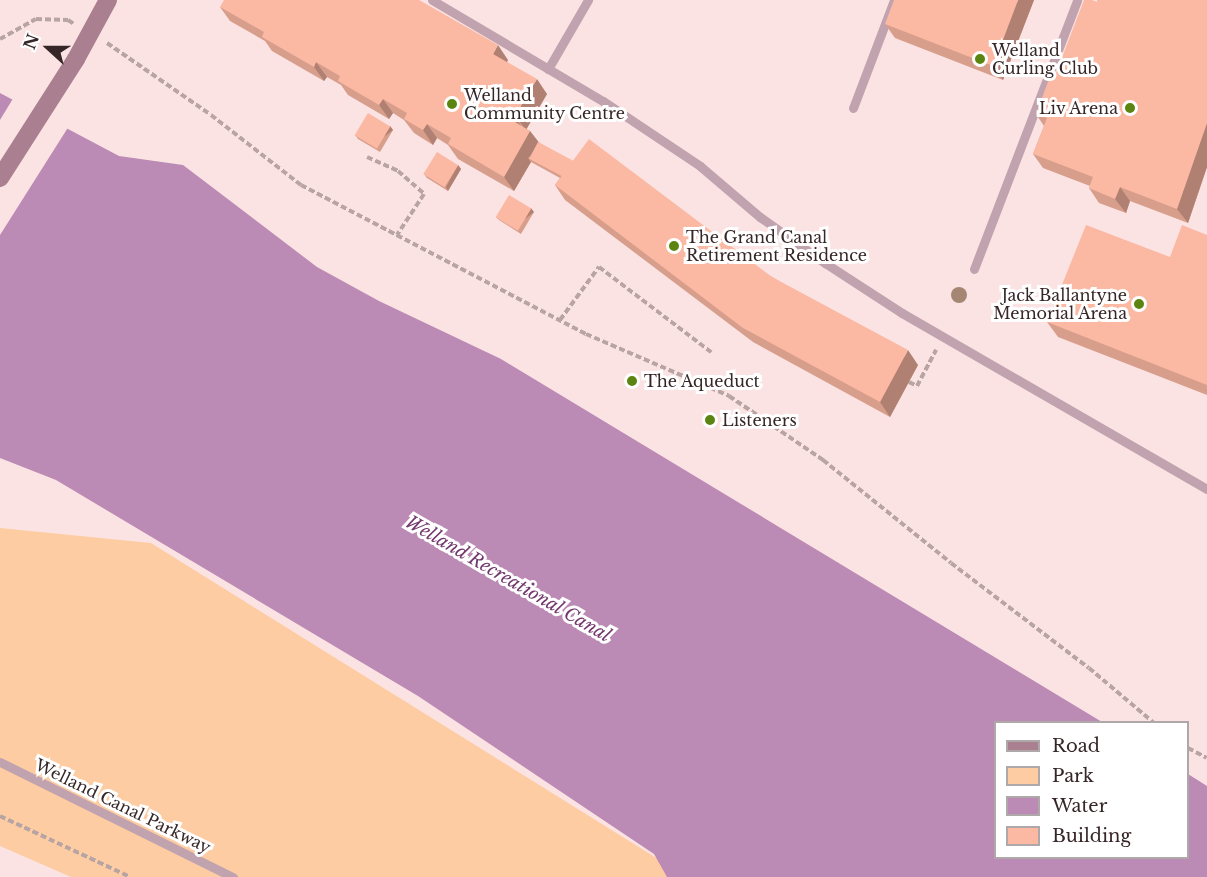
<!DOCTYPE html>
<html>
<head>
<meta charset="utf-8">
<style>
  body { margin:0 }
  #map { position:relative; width:1207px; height:877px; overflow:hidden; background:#fbe3e3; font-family:"Libre Baskerville",serif }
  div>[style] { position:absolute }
  .green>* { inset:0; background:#fecca2 }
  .water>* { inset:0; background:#bb8ab5 }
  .pier>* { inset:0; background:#fbe3e3 }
  .path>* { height:4px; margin-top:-2px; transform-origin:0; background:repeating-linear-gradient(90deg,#b9a4a4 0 6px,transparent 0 9px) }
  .service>* { height:9px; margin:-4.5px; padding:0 4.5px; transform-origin:4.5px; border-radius:4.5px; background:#c0a3ae }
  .secondary>* { height:18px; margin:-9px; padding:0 9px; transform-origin:9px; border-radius:9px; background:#aa8090 }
  .trees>* { width:16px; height:16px; margin:-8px; border-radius:50%; background:#a48673 }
  .wall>* { inset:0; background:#d89e8c }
  .shaded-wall>* { inset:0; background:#b08172; transform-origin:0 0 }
  .building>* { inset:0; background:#fbb8a3; transform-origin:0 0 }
  .dots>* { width:16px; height:16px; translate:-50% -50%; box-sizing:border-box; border:3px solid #fff; border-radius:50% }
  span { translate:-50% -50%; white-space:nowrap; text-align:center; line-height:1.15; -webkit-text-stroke:6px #fff; paint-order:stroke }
  .poi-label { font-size:16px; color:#362627 }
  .left { translate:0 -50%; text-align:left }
  .right { translate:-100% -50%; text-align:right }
  .street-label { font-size:16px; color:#362627 }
  .water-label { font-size:18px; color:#73376e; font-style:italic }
  .legend { position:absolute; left:994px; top:721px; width:195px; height:138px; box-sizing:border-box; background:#fff; border:2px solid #afa8a9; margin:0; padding:8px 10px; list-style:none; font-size:18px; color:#362627 }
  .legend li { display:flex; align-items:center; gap:12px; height:30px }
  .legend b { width:30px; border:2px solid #afa8a9 }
  .north { position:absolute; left:18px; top:18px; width:60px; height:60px; -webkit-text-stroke:4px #fff; paint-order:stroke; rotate:291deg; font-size:16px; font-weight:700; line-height:24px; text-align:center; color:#362627 }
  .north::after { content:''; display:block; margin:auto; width:21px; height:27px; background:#362627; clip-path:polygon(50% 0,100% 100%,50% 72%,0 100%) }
</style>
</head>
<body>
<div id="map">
  <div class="green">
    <i style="clip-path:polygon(0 528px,151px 543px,687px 877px,71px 877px,0 846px)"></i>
  </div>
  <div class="water">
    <i style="clip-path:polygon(0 93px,119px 156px,183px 165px,317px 267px,379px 301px,501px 359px,1102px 722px,996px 722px,996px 858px,1188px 858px,1188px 774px,1207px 786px,1207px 877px,667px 877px,654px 854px,418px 696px,56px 480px,0 458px)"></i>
  </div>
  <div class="pier">
    <i style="clip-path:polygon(14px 97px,69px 126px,0 235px,0 120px)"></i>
  </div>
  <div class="path">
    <i style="left:0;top:39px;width:41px;rotate:-29.1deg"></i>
    <i style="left:36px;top:19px;width:32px;rotate:2deg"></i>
    <i style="left:68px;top:20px;width:7px;rotate:34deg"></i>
    <i style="left:107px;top:43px;width:126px;rotate:34.7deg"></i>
    <i style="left:211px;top:115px;width:114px;rotate:37.9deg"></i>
    <i style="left:301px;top:185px;width:322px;rotate:27.6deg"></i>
    <i style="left:586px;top:334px;width:156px;rotate:23.4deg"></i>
    <i style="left:729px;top:396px;width:114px;rotate:34.2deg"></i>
    <i style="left:823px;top:460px;width:164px;rotate:38.8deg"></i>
    <i style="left:951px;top:563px;width:173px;rotate:37.3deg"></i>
    <i style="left:1089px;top:668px;width:84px;rotate:40.2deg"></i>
    <i style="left:367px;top:157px;width:34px;rotate:24deg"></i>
    <i style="left:398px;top:171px;width:35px;rotate:41deg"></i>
    <i style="left:424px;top:194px;width:49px;rotate:123.4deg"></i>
    <i style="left:560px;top:320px;width:66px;rotate:-53.7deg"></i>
    <i style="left:599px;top:267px;width:141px;rotate:37.2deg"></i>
    <i style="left:909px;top:382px;width:9px;rotate:27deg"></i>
    <i style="left:917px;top:386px;width:41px;rotate:-62.2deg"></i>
    <i style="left:1188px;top:748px;width:21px;rotate:28deg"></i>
    <i style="left:0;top:816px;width:144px;rotate:25.1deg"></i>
  </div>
  <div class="service">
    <i style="left:432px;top:0;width:199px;rotate:30.6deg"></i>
    <i style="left:603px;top:101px;width:117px;rotate:33.8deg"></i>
    <i style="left:700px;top:166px;width:79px;rotate:40.4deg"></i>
    <i style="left:760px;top:217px;width:80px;rotate:35.3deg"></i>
    <i style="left:825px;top:263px;width:92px;rotate:33deg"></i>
    <i style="left:902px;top:313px;width:352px;rotate:30deg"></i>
    <i style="left:548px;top:69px;width:80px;rotate:-59.9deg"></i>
    <i style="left:853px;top:108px;width:116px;rotate:-69.2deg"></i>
    <i style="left:974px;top:269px;width:288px;rotate:-69deg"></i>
    <i style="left:0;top:762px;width:260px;rotate:26.3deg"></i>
  </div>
  <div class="secondary">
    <i style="left:0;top:178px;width:141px;rotate:-57.4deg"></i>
    <i style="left:76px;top:59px;width:67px;rotate:-61.5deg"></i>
  </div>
  <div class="trees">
    <i style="left:959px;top:295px"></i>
  </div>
  <div class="wall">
    <i style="clip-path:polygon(1034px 0,1003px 80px,895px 38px,885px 24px)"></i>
    <i style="clip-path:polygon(1207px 0,1207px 167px,1188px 223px,1130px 201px,1126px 213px,1099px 203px,1089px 188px,1090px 186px,1043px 168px,1033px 154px,1044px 126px,1036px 114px,1056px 73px)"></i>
    <i style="clip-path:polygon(220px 7px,508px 60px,507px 62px,547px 94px,526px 129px,530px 131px,538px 142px,772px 277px,918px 365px,890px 417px,753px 342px,565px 200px,555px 185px,560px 178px,531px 162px,514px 191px,458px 159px,448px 145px,437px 138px,433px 145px,414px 133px,404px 120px,393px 113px,389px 119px,348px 95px,341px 85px,327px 77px,324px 81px,272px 51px,265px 41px,230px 21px)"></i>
    <i style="clip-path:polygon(390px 126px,393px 130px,380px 152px,358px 139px,355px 135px)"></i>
    <i style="clip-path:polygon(458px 165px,461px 169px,448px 191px,427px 178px,424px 174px)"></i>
    <i style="clip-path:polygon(534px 212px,521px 234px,499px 220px,496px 217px)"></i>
    <i style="clip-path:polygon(1207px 235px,1207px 395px,1058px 337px,1047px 322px,1170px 257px)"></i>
  </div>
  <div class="shaded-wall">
    <i style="clip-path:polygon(1018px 0,1034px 0,1003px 80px,993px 66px)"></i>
    <i style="clip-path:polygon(498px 45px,508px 60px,503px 69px,493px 54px)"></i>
    <i style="clip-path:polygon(316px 62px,327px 77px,324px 81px,314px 67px)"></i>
    <i style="clip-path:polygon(537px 79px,547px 94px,526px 130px,515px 116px)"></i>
    <i style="clip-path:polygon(383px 99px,393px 113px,389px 119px,379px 105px)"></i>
    <i style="clip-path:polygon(513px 114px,523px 129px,510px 119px)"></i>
    <i style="clip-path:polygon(1207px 123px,1207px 167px,1188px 223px,1177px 209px)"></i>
    <i style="clip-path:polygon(427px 124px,437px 138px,433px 145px,423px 130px)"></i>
    <i style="left:390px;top:126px;width:5px;height:26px;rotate:53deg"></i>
    <i style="clip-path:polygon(530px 131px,541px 145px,528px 158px,531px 162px,514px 191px,504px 177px)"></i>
    <i style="clip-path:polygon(458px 165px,461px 169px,448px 191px,446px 187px)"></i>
    <i style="clip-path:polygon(1120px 187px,1130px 201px,1126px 213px,1115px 199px)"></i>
    <i style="left:531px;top:208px;width:5px;height:26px;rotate:53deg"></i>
    <i style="clip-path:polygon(908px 350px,918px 365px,890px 417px,880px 402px)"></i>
  </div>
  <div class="building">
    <i style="clip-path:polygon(224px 0,419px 0,498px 45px,493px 54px,537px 79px,515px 116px,513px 114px,510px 119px,530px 131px,504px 177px,448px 144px,451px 138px,427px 124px,423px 130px,404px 119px,407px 113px,383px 99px,379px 105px,338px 81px,340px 76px,316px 62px,314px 67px,262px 37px,264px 32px,220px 7px)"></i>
    <i style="clip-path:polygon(894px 0,1018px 0,993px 66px,885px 24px)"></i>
    <i style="clip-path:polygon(1084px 0,1092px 0,1097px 2px,1097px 0,1207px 0,1207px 123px,1177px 209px,1120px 187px,1115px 199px,1089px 188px,1093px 177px,1033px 154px,1047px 118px,1036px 114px,1052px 71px,1056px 73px)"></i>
    <i style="left:368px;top:113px;width:26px;height:26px;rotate:31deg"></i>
    <i style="clip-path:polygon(589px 139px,772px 277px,908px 350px,880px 402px,743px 328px,555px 185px)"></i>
    <i style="left:538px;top:142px;width:40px;height:19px;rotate:28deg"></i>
    <i style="left:437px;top:152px;width:25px;height:26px;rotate:32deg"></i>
    <i style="left:509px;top:195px;width:26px;height:26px;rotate:31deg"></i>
    <i style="clip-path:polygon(1086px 225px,1170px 257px,1182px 225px,1207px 235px,1207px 385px,1047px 322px)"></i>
  </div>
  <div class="dots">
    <i style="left:980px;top:59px;background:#5b8510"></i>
    <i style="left:452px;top:104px;background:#5b8510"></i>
    <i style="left:1130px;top:108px;background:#5b8510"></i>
    <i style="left:674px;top:246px;background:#5b8510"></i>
    <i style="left:1139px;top:304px;background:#5b8510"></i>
    <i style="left:632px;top:381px;background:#5b8510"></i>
    <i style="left:710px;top:420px;background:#5b8510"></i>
  </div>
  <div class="poi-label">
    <span class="left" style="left:992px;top:59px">Welland<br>Curling Club</span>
    <span class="left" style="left:464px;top:104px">Welland<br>Community Centre</span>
    <span class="right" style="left:1118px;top:108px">Liv Arena</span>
    <span class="left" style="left:686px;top:246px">The Grand Canal<br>Retirement Residence</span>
    <span class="right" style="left:1127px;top:304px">Jack Ballantyne<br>Memorial Arena</span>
    <span class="left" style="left:644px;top:381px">The Aqueduct</span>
    <span class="left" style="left:722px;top:420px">Listeners</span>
  </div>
  <div class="street-label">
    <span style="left:123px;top:806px;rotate:26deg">Welland Canal Parkway</span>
  </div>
  <div class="water-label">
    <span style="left:508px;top:579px;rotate:30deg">Welland Recreational Canal</span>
  </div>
  <ul class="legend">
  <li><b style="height:8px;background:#aa8090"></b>Road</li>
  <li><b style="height:16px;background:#fecca2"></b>Park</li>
  <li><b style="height:16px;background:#bb8ab5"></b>Water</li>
  <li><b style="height:16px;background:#fbb8a3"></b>Building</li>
  </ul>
  <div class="north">N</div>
</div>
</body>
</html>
